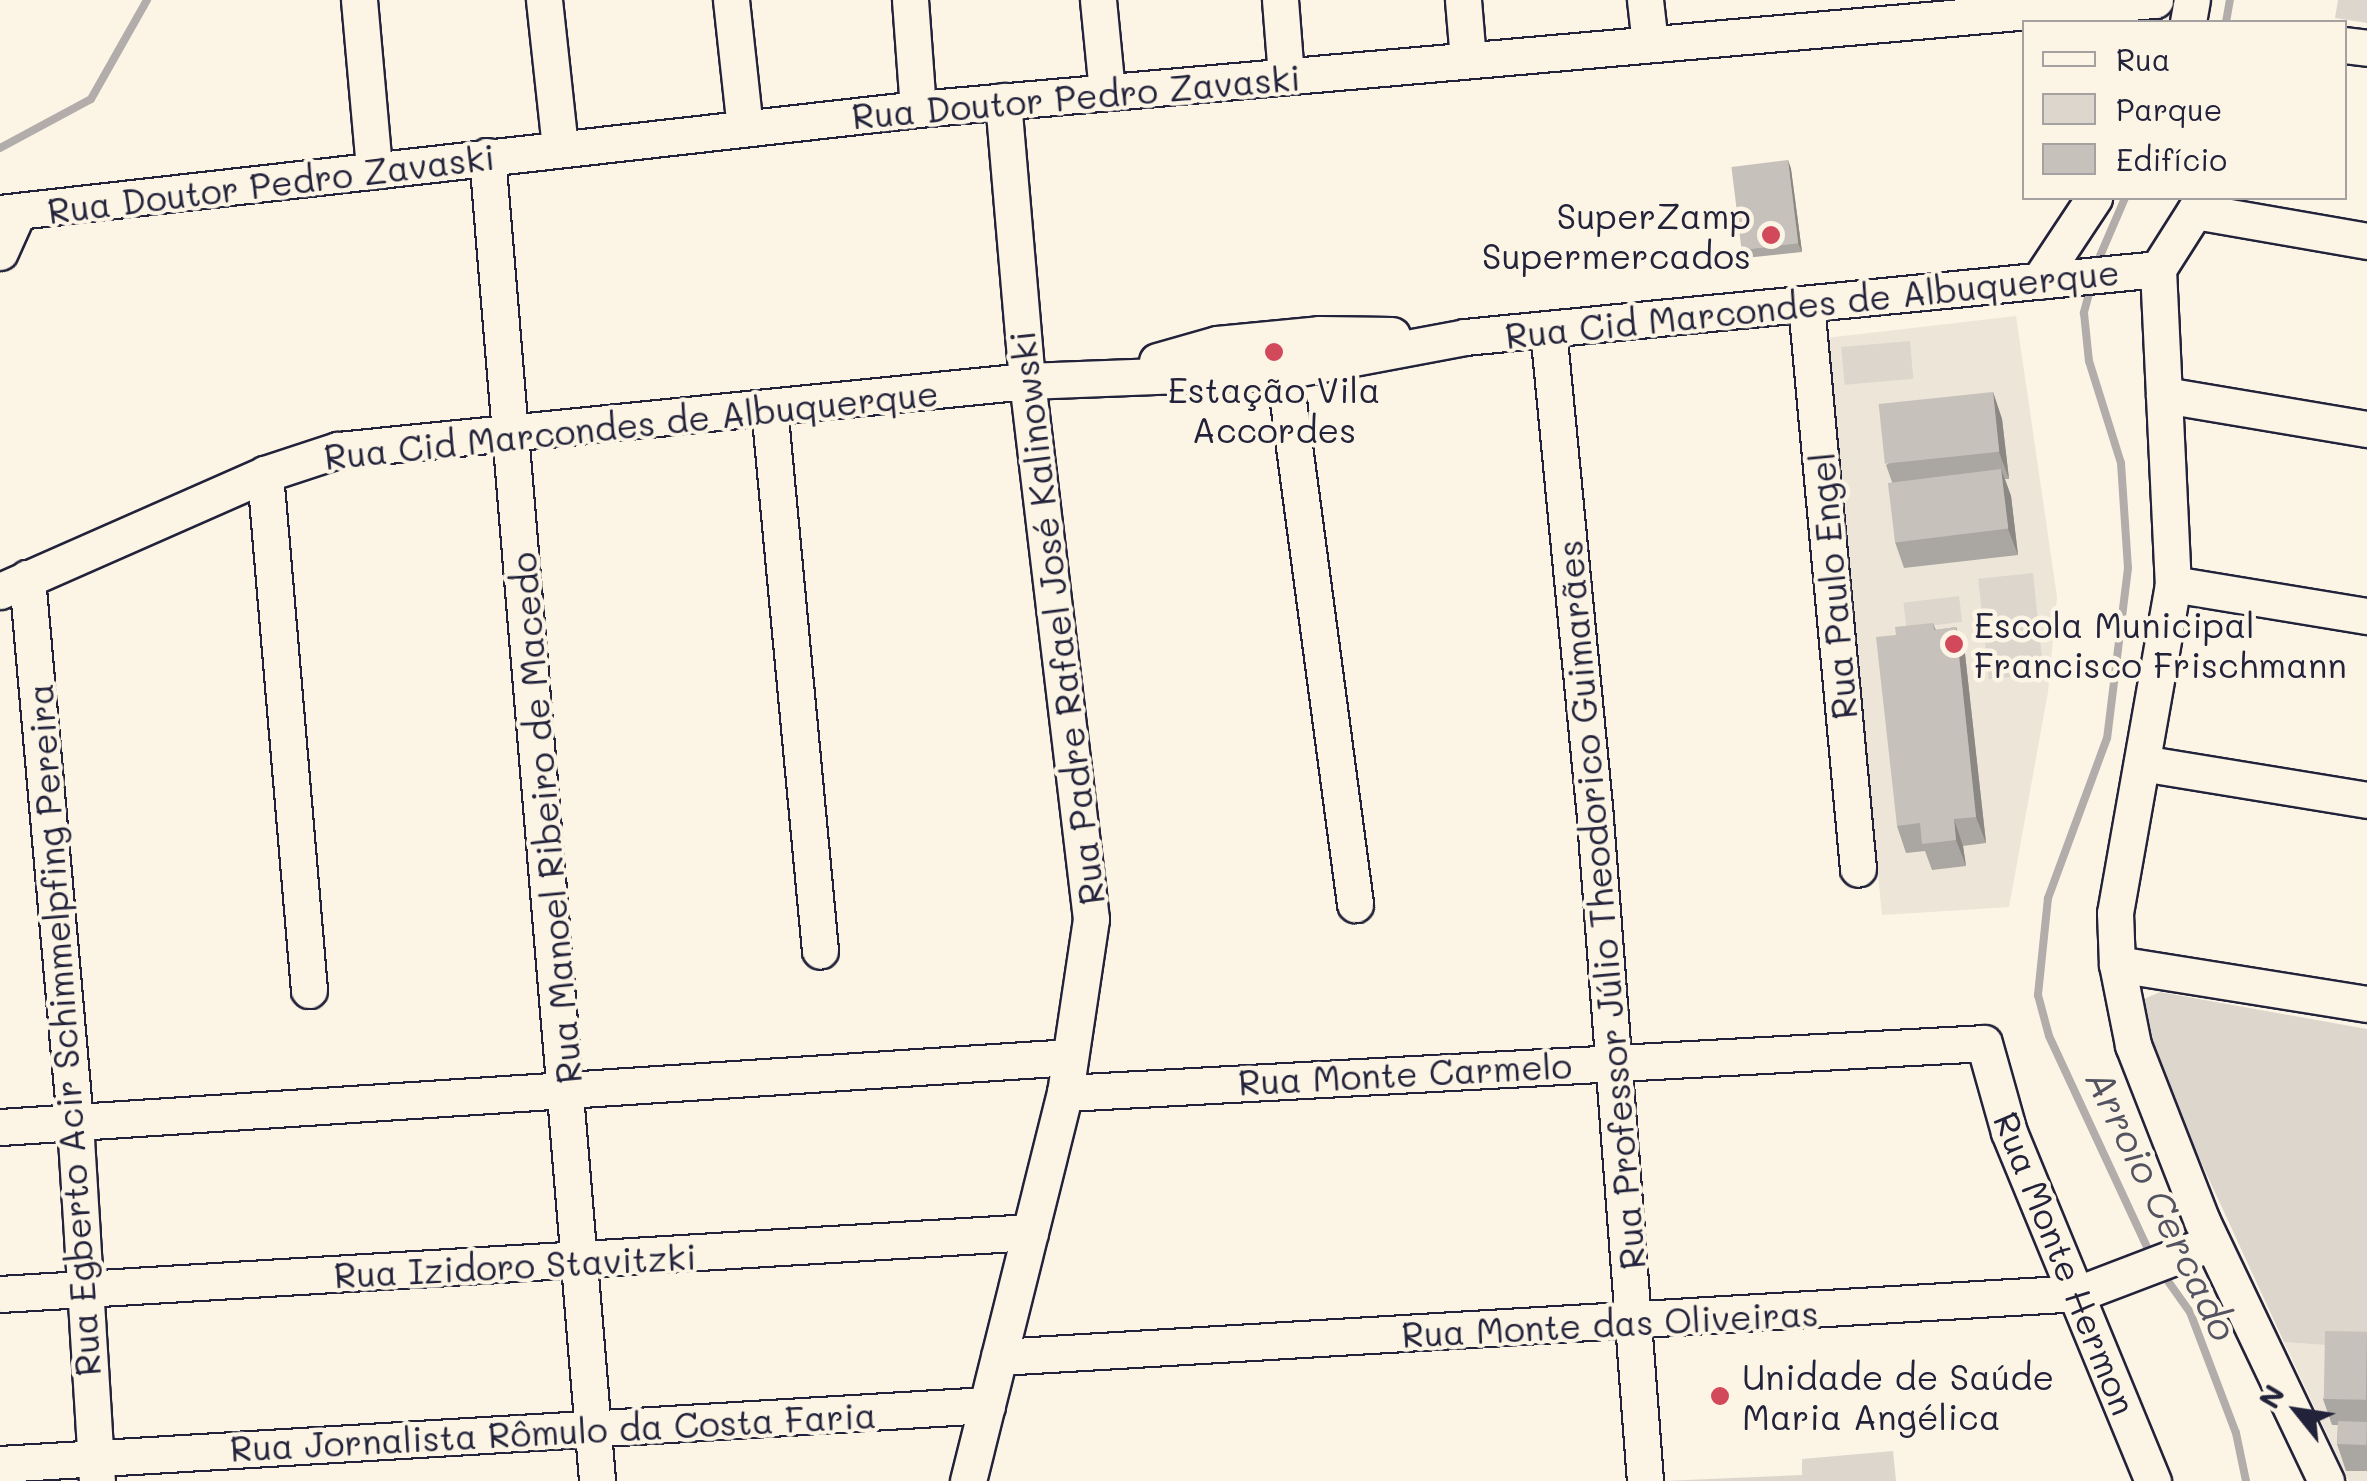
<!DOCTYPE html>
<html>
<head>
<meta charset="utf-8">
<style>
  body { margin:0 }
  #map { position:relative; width:2367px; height:1481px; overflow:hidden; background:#fcf5e5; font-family:Mali,sans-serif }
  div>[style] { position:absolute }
  .built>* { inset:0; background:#ece5d8 }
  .green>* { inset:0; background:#dcd6cc; transform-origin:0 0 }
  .stream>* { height:8px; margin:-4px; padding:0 4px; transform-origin:4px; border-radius:4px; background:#b2adab }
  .roads { filter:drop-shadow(2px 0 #22223b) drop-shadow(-2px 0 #22223b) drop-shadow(0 2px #22223b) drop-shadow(0 -2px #22223b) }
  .minor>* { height:35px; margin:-17.5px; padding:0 17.5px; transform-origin:17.5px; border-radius:17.5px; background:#fcf5e5 }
  .wall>* { inset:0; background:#aaa6a1 }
  .shaded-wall>* { inset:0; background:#8b8783 }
  .building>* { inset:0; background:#c6c1bb; transform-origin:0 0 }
  .dots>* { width:28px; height:28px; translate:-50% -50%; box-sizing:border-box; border:5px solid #fcf5e5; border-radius:50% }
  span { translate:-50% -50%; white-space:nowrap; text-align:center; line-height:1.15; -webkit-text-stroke:9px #fcf5e5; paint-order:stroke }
  .street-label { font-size:35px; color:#22223b }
  .poi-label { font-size:35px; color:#22223b }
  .right { translate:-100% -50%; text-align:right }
  .left { translate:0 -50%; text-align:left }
  .water-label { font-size:38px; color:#545362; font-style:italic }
  .legend { position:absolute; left:2022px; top:20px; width:325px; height:180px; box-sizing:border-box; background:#fcf5e5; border:2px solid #a5a1a1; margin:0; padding:12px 18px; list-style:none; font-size:30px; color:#22223b }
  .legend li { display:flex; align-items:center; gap:20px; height:50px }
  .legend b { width:50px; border:2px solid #a5a1a1 }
  .north { position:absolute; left:2247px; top:1361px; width:100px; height:100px; -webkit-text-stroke:8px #fcf5e5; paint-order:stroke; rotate:300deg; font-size:28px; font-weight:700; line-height:40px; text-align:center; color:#22223b }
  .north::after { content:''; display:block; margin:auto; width:35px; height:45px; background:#22223b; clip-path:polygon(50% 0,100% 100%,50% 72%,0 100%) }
</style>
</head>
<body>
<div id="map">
  <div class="built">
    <i style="clip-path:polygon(2016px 316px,2057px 597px,2048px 692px,2009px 907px,1882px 915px,1826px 338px)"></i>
    <i style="clip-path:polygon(2284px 1342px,2367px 1348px,2367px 1481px,2349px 1481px)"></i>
  </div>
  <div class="green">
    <i style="clip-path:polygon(2338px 0,2367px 0,2367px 23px,2335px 18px)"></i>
    <i style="left:1910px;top:341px;width:38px;height:69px;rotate:85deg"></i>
    <i style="left:2033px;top:573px;width:101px;height:55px;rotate:84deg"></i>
    <i style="left:1959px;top:596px;width:26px;height:56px;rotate:83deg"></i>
    <i style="clip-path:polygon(2160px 992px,2367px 1029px,2367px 1348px,2284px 1342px,2142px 1034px,2144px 999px)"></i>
    <i style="clip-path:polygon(1893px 1451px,1896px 1481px,1663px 1481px,1802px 1475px,1802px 1459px)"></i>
  </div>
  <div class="stream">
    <i style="left:2226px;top:22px;width:22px;rotate:-80deg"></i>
    <i style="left:0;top:148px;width:103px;rotate:-28.3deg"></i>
    <i style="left:91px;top:99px;width:114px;rotate:-60.5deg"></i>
    <i style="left:2097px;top:263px;width:71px;rotate:-66.7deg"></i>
    <i style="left:2091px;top:286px;width:28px;rotate:105deg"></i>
    <i style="left:2084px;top:313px;width:48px;rotate:84.1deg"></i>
    <i style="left:2089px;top:361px;width:107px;rotate:72.6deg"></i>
    <i style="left:2121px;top:463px;width:105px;rotate:86.2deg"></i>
    <i style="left:2128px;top:568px;width:171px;rotate:97deg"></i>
    <i style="left:2107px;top:738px;width:171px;rotate:110.2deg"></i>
    <i style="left:2048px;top:898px;width:98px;rotate:95.9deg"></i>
    <i style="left:2038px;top:995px;width:42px;rotate:75deg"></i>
    <i style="left:2049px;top:1036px;width:240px;rotate:65.1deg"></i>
    <i style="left:2160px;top:1270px;width:52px;rotate:54.5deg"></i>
    <i style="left:2190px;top:1312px;width:129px;rotate:69.2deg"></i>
    <i style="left:2236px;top:1433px;width:49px;rotate:78.2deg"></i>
  </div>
  <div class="roads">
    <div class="minor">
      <i style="left:359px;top:0;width:169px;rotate:84.9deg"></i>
      <i style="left:544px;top:0;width:149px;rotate:83.8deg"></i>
      <i style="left:731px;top:0;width:129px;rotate:83.8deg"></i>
      <i style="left:910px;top:0;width:109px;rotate:85.8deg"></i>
      <i style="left:1098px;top:0;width:92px;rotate:84.4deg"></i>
      <i style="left:1280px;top:0;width:76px;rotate:85.5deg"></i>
      <i style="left:1463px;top:0;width:60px;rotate:85.2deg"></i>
      <i style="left:1645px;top:0;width:44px;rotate:83.5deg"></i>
      <i style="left:2188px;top:22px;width:22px;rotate:-80deg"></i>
      <i style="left:2344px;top:45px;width:23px;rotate:7deg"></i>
      <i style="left:487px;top:156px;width:1330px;rotate:85.25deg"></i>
      <i style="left:2203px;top:198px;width:84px;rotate:122.4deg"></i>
      <i style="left:2158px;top:269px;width:315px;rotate:87.3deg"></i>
      <i style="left:2173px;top:584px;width:334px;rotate:100deg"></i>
      <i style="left:2115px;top:913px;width:51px;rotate:87.8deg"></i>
      <i style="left:2117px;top:964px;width:83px;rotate:78.8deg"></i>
      <i style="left:2133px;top:1045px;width:189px;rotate:68.6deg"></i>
      <i style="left:2202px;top:1221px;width:288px;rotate:64.5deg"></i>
      <i style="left:2195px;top:211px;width:175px;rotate:9.9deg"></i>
      <i style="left:0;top:213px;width:924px;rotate:-6.46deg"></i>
      <i style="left:918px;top:109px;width:1242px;rotate:-5.04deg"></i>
      <i style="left:0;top:252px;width:42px;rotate:-65.9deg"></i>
      <i style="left:2039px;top:281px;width:100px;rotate:-56.5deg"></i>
      <i style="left:1806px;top:304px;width:567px;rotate:84.74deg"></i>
      <i style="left:1548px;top:329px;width:492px;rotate:84.5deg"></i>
      <i style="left:1595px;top:819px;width:664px;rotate:85.68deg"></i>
      <i style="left:1157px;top:361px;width:62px;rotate:-15.8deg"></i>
      <i style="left:1217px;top:344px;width:102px;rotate:-5.6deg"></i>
      <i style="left:1319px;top:334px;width:73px;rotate:0.8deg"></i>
      <i style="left:1284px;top:371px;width:538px;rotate:82.41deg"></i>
      <i style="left:2164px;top:395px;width:206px;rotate:9.5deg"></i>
      <i style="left:769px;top:407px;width:546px;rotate:84.64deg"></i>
      <i style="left:265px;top:474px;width:518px;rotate:85.13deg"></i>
      <i style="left:27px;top:578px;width:546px;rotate:84.96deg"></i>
      <i style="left:75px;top:1122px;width:359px;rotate:86.5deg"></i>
      <i style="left:2173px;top:584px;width:197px;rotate:9.4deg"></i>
      <i style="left:0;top:591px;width:290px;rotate:-23.8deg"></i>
      <i style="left:265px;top:474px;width:77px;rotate:-18.2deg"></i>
      <i style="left:338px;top:450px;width:692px;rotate:-5.72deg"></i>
      <i style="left:1027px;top:381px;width:257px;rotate:-2.2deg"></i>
      <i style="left:1284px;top:371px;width:184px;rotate:-10.6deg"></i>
      <i style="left:1465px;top:337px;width:696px;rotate:-5.6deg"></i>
      <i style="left:2142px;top:763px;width:228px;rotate:9.3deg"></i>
      <i style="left:2117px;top:964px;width:253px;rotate:9.1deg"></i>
      <i style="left:1065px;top:1093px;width:920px;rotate:-3.11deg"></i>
      <i style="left:1984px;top:1043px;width:92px;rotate:74.3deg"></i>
      <i style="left:2009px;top:1132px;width:378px;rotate:67.6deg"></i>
      <i style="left:0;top:1127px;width:1072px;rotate:-3.74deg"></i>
      <i style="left:0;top:1294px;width:1032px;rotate:-3.44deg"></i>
      <i style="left:999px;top:1357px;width:1083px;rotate:-3.39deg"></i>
      <i style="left:2080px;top:1293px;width:140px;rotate:-20.9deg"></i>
      <i style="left:0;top:1464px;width:989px;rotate:-3.42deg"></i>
      <i style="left:968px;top:1481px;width:400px;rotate:-76deg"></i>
      <i style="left:1065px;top:1093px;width:176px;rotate:-81.5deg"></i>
      <i style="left:1091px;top:919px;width:542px;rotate:-96.78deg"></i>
      <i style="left:1027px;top:381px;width:281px;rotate:-94.9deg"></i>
    </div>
  </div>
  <div class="wall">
    <i style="clip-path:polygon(1788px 160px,1791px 169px,1802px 252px,1745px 258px,1741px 249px)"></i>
    <i style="clip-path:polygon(1993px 392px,2002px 419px,2009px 479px,2005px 479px,2011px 496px,2018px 555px,1904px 568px,1895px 542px,1892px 482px,1886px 465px)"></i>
    <i style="clip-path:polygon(1933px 623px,1936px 630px,1956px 627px,1965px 654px,1986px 843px,1963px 846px,1966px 866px,1932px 870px,1925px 851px,1906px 853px,1897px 826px,1896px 635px)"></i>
    <i style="clip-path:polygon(2367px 1332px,2367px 1471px,2346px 1471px,2337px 1444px,2338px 1425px,2332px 1425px,2323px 1399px)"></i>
  </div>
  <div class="shaded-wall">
    <i style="clip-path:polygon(1788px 160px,1791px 169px,1802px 252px,1798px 243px)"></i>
    <i style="clip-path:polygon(1993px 392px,2002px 419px,2009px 479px,1999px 452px)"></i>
    <i style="clip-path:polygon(2001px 469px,2011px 496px,2018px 555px,2008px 529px)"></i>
    <i style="clip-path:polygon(1956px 627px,1965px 654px,1986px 843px,1976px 817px)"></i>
    <i style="clip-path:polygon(1954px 819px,1963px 846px,1966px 866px,1956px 840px)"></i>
  </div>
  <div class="building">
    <i style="left:1788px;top:160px;width:84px;height:57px;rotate:83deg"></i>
    <i style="left:1993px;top:392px;width:60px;height:115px;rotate:84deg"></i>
    <i style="left:2001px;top:469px;width:60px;height:114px;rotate:83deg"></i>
    <i style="clip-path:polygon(1933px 623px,1934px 630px,1956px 627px,1976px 817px,1954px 819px,1956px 840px,1922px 844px,1920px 823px,1897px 826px,1876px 637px,1896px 635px,1895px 627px)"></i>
    <i style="left:2325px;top:1331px;width:42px;height:68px;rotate:1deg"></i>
    <i style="left:2338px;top:1421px;width:29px;height:23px;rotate:2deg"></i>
  </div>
  <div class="dots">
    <i style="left:1771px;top:235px;background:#d1495b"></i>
    <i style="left:1274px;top:352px;background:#d1495b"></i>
    <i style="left:1954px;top:644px;background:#d1495b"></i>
    <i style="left:1720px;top:1396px;background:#d1495b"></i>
  </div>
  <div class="street-label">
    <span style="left:1076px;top:96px;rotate:-5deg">Rua Doutor Pedro Zavaski</span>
    <span style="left:271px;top:183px;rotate:-7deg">Rua Doutor Pedro Zavaski</span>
    <span style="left:1812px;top:303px;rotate:-6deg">Rua Cid Marcondes de Albuquerque</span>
    <span style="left:631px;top:424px;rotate:-6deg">Rua Cid Marcondes de Albuquerque</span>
    <span style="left:1832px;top:586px;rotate:-95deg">Rua Paulo Engel</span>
    <span style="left:1056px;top:618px;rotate:-97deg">Rua Padre Rafael José Kalinowski</span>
    <span style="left:545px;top:818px;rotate:-95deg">Rua Manoel Ribeiro de Macedo</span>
    <span style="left:1600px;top:905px;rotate:-95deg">Rua Professor Júlio Theodorico Guimarães</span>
    <span style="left:63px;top:1030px;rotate:-94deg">Rua Egberto Acir Schimmelpfing Pereira</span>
    <span style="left:1405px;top:1073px;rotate:-3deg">Rua Monte Carmelo</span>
    <span style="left:2066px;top:1263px;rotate:68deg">Rua Monte Hermon</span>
    <span style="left:515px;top:1265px;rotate:-3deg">Rua Izidoro Stavitzki</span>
    <span style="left:1610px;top:1323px;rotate:-3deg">Rua Monte das Oliveiras</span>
    <span style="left:553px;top:1431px;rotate:-3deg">Rua Jornalista Rômulo da Costa Faria</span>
  </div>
  <div class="poi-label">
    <span class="right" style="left:1751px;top:235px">SuperZamp<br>Supermercados</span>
    <span style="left:1274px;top:409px">Estação Vila<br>Accordes</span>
    <span class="left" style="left:1974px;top:644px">Escola Municipal<br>Francisco Frischmann</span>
    <span class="left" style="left:1742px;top:1396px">Unidade de Saúde<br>Maria Angélica</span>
  </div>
  <div class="water-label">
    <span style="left:2162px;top:1205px;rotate:64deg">Arroio Cercado</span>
  </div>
  <ul class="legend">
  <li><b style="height:12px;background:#fcf5e5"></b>Rua</li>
  <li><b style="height:28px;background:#dcd6cc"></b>Parque</li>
  <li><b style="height:28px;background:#c6c1bb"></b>Edifício</li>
  </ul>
  <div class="north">N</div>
</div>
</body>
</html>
